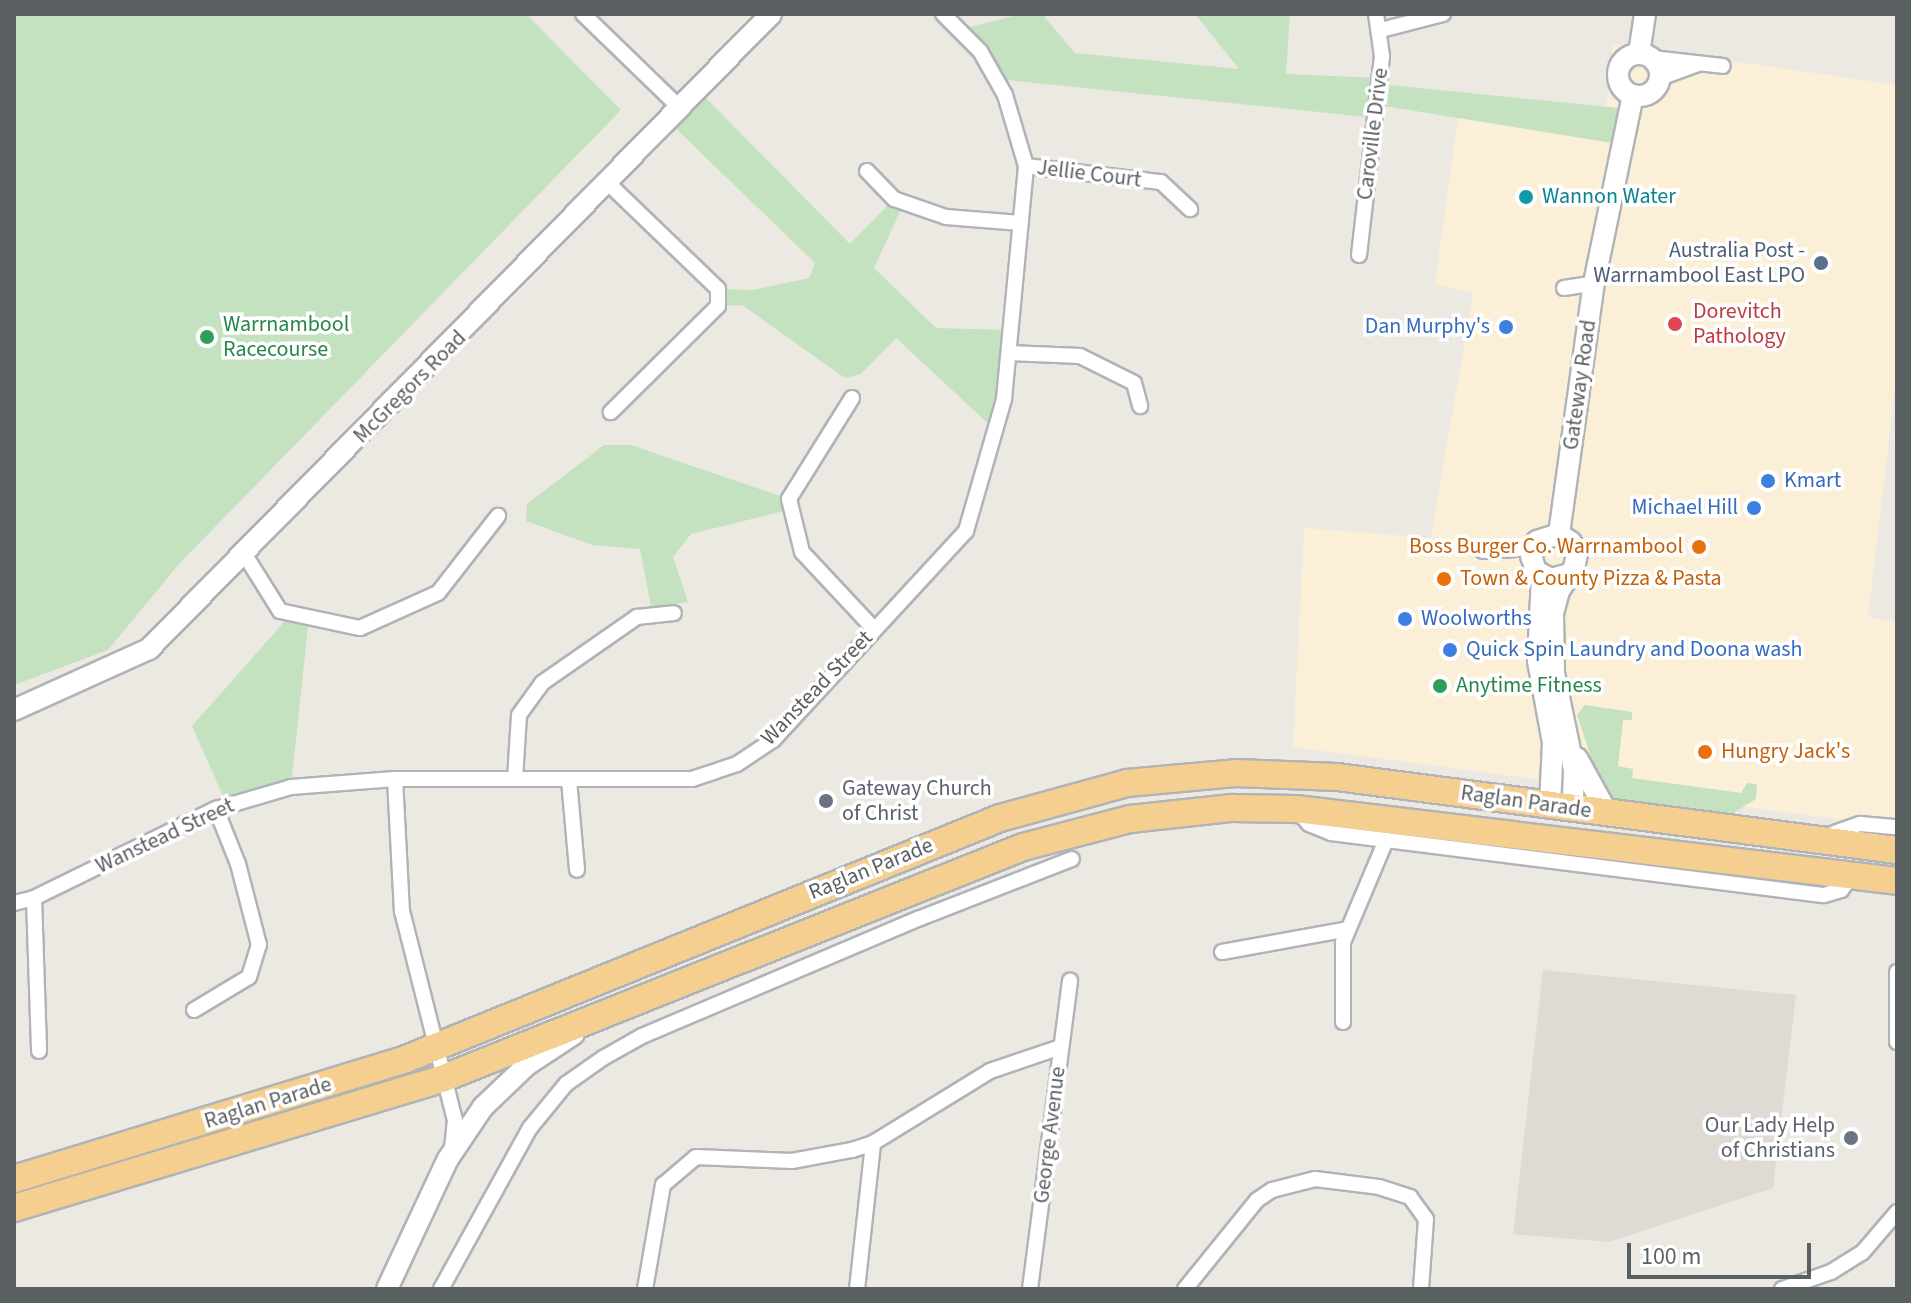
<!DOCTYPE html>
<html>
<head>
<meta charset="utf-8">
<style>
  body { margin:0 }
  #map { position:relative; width:1911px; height:1303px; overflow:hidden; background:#ece9e2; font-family:"Source Sans 3",sans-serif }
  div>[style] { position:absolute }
  .commercial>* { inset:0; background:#fbefd8 }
  .education>* { inset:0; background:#dfdad3 }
  .green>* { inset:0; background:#c4e2c0 }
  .roads { filter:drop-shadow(2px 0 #b0b3b7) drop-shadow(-2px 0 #b0b3b7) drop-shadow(0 2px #b0b3b7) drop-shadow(0 -2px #b0b3b7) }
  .street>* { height:14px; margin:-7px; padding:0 7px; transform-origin:7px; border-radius:7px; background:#fff }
  .secondary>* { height:20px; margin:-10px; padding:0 10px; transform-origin:10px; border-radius:10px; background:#fff }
  .secondary>.ring { margin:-10px; padding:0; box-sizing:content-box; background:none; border:20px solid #fff; border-radius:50% }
  .highway>* { height:26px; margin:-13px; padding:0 13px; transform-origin:13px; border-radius:13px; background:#f5cf90 }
  .dots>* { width:22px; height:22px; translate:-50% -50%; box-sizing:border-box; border:4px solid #fff; border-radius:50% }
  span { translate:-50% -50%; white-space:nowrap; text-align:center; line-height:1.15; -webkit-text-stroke:7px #fff; paint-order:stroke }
  .street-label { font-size:22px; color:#5a5f62 }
  .culture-label { font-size:22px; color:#0d838f }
  .left { translate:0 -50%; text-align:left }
  .service-label { font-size:22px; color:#4e5e75 }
  .right { translate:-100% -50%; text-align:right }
  .health-label { font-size:22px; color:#be3a42 }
  .leisure-label { font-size:22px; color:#27864d }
  .shop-label { font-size:22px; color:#366cbe }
  .food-label { font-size:22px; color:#c56008 }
  .worship-label { font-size:22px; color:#5b616d }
  .frame { position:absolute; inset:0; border:16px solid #5a5f62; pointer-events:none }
  .scale { position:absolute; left:1627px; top:1243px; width:184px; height:36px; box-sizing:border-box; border:4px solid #5a5f62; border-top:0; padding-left:10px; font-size:24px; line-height:28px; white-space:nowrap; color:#5a5f62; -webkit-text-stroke:6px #fff; paint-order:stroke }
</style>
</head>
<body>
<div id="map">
  <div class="commercial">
    <i style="clip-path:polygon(1613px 44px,1897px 85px,1897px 371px,1868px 617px,1897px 622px,1897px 827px,1293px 747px,1304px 528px,1431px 538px,1473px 293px,1435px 284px,1458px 117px,1604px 133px)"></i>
  </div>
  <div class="education">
    <i style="clip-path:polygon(1543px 970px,1796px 995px,1773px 1188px,1609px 1242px,1513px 1234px)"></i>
  </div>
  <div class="green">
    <i style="clip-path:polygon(14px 14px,526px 14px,621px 110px,179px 564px,108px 650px,14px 685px)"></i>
    <i style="clip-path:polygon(1021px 14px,1042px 14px,1075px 53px,1239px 69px,1195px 14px,1290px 14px,1286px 74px,1380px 78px,1380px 84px,1629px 109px,1619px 144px,1378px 105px,1376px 118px,996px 79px,959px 30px)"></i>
    <i style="clip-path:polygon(699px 91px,850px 244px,894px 199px,904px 203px,874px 268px,936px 328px,1011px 330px,995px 430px,896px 338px,861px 374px,845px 378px,742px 305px,718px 306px,718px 289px,753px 290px,809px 278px,815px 263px,669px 122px)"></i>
    <i style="clip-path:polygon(604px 445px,631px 445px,789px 499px,792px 509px,691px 534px,673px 557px,688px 602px,651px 607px,640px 549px,592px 545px,526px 521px,527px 504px)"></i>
    <i style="clip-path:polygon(292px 613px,309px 617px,291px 787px,227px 805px,192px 726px)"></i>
    <i style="clip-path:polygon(1585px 705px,1632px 712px,1632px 720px,1623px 720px,1618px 766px,1633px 769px,1632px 778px,1741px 793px,1747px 783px,1757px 784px,1756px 799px,1733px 813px,1612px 803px,1601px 788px,1577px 715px)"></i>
  </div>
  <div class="roads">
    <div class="street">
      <i style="left:583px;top:14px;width:136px;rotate:44.1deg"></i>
      <i style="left:1381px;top:30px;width:64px;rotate:-14.5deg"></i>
      <i style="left:1652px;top:58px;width:71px;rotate:6.4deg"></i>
      <i style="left:1660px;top:78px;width:40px;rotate:-20.2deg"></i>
      <i style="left:1026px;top:166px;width:136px;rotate:6.8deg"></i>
      <i style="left:1161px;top:182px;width:40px;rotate:43deg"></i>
      <i style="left:867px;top:171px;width:39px;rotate:46deg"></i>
      <i style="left:894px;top:199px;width:55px;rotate:19.1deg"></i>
      <i style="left:946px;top:217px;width:75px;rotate:4.6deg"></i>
      <i style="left:609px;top:184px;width:151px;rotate:43.9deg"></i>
      <i style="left:718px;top:289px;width:17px;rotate:90deg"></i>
      <i style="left:718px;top:306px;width:151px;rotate:135.3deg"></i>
      <i style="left:1359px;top:255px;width:200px;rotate:-83.4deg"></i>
      <i style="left:1382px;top:56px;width:42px;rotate:-98.1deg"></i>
      <i style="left:1564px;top:288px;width:30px;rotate:-9deg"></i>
      <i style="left:1009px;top:353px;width:71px;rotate:2.4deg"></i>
      <i style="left:1080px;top:356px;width:60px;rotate:26.6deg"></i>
      <i style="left:1134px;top:383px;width:24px;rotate:75deg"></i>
      <i style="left:852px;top:398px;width:119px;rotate:122deg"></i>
      <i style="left:789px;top:499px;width:55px;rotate:76.2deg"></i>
      <i style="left:802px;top:552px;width:105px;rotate:46.9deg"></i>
      <i style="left:1483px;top:551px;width:50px;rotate:-3.4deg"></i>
      <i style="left:245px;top:555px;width:66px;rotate:58deg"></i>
      <i style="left:280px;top:611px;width:82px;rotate:12deg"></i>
      <i style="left:360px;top:628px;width:85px;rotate:-24.2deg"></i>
      <i style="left:438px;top:593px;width:98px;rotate:-52.1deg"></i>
      <i style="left:395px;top:779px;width:132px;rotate:87deg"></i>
      <i style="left:402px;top:911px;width:216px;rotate:75.8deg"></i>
      <i style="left:455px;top:1120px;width:27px;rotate:96deg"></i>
      <i style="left:515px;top:779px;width:64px;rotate:-86.4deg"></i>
      <i style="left:519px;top:715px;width:39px;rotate:-54deg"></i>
      <i style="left:542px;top:683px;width:116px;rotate:-34.8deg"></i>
      <i style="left:637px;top:617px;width:37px;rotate:-6deg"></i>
      <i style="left:569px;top:780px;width:90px;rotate:84.9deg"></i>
      <i style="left:1297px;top:810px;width:18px;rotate:49deg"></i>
      <i style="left:1309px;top:824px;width:24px;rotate:22deg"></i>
      <i style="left:1331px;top:833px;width:497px;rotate:7.2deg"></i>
      <i style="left:1824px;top:895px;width:18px;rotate:-16deg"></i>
      <i style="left:1841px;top:890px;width:18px;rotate:-52deg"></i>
      <i style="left:1829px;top:835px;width:33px;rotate:-20deg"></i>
      <i style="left:1860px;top:824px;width:37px;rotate:5deg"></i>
      <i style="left:34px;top:898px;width:153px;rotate:88.1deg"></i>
      <i style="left:14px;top:903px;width:21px;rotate:-14deg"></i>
      <i style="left:34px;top:898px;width:203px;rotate:-26.1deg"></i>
      <i style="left:216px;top:809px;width:78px;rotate:-16.3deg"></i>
      <i style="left:291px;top:787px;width:104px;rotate:-4.4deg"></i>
      <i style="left:395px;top:779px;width:297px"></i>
      <i style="left:692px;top:779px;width:47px;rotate:-18.4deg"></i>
      <i style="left:737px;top:764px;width:43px;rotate:-33.7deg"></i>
      <i style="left:773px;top:740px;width:284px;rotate:-47.3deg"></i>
      <i style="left:966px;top:531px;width:137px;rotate:-73.9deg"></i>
      <i style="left:1004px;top:399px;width:234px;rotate:-84.6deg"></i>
      <i style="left:1026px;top:166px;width:74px;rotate:-106.5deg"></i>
      <i style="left:1005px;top:95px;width:51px;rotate:-119.6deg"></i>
      <i style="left:980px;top:51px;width:52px;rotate:-135deg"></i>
      <i style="left:1222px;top:952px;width:128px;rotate:-10.3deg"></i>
      <i style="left:1897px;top:972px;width:70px;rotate:90deg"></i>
      <i style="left:194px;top:1010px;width:64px;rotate:-31deg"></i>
      <i style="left:249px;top:977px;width:34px;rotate:-73deg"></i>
      <i style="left:259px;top:945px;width:84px;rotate:-104.5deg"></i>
      <i style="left:238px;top:864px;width:59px;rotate:-111.8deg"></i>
      <i style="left:1343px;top:1022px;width:80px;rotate:-90deg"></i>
      <i style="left:1343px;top:942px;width:111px;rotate:-67.1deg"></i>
      <i style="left:441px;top:1289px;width:184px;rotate:-61.1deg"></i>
      <i style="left:530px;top:1128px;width:57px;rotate:-50.7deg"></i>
      <i style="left:566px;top:1084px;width:45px;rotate:-35.1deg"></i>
      <i style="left:603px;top:1058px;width:45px;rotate:-29.4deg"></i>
      <i style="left:642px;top:1036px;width:300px;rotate:-23deg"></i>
      <i style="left:918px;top:919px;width:165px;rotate:-21.3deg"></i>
      <i style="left:645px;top:1289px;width:106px;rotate:-80.2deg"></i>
      <i style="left:663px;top:1185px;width:43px;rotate:-40.3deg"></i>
      <i style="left:696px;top:1157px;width:96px;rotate:2.4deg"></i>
      <i style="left:792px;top:1161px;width:61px;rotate:-10.4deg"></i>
      <i style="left:852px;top:1150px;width:22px;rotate:-18deg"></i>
      <i style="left:873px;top:1143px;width:137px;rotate:-31.6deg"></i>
      <i style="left:990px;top:1071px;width:75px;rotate:-18.7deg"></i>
      <i style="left:857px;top:1289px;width:147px;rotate:-83.7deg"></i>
      <i style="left:1030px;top:1289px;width:311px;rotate:-82.6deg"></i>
      <i style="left:1185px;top:1289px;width:114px;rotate:-51deg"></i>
      <i style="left:1257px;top:1200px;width:18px;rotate:-34deg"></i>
      <i style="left:1272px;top:1190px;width:44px;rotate:-14.3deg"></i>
      <i style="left:1315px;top:1179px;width:64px;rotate:7.1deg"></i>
      <i style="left:1379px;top:1187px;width:33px;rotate:18deg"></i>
      <i style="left:1410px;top:1197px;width:27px;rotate:54deg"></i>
      <i style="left:1426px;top:1219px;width:70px;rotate:94.1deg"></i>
      <i style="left:1782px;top:1289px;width:52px;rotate:-19.1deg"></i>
      <i style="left:1831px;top:1272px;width:36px;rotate:-32deg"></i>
      <i style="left:1862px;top:1253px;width:54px;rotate:-49.5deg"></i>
    </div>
    <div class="secondary">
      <i style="left:1639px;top:54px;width:40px;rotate:-81.5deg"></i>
      <i class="ring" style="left:1618px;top:54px;width:22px;height:22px"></i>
      <i style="left:1559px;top:534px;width:253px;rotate:-82.1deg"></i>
      <i style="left:1594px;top:283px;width:192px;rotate:-78.3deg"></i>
      <i style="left:1569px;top:574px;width:19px;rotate:164deg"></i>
      <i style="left:1551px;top:579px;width:17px;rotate:-152deg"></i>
      <i style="left:1536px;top:571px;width:16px;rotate:-108deg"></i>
      <i style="left:1531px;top:556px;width:16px;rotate:-68deg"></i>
      <i style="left:1537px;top:541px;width:23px;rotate:-18deg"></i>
      <i style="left:1559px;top:534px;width:14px;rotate:34deg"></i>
      <i style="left:1571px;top:542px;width:13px;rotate:63deg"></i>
      <i style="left:1577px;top:554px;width:14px;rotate:102deg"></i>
      <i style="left:1574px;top:568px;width:27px;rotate:123deg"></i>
      <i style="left:1559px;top:591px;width:24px;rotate:105deg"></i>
      <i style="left:1553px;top:614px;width:59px;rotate:89deg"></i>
      <i style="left:1554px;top:673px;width:99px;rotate:78.3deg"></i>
      <i style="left:1574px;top:770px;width:38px;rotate:92deg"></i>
      <i style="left:1542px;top:576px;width:85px;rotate:92.7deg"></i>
      <i style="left:1538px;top:661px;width:83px;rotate:79.6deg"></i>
      <i style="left:1553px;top:743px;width:62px;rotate:92.8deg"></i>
      <i style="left:14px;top:710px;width:148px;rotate:-24.3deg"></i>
      <i style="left:149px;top:649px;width:889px;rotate:-45.59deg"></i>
      <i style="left:1577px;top:758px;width:64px;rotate:61deg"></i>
      <i style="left:387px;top:1289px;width:144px;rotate:-64.9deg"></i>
      <i style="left:448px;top:1159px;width:63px;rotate:-56.1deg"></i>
      <i style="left:483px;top:1107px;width:61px;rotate:-43.7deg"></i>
      <i style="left:527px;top:1065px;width:56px;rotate:-33.4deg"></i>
    </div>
    <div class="highway">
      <i style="left:14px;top:1179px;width:410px;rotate:-17deg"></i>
      <i style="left:406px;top:1059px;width:641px;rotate:-22.08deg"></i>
      <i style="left:1000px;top:818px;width:132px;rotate:-15.4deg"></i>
      <i style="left:1127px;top:783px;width:109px;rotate:-5.2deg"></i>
      <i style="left:1236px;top:773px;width:101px;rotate:2.3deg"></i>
      <i style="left:1337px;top:777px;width:565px;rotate:7.43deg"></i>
      <i style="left:14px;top:1208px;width:449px;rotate:-16.8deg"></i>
      <i style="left:444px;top:1078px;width:623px;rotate:-21.75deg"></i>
      <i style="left:1023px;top:847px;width:111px;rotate:-14.7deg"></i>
      <i style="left:1130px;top:819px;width:103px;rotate:-6.2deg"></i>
      <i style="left:1232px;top:808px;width:64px;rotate:0.9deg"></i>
      <i style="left:1296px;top:809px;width:605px;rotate:6.83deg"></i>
    </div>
  </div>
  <div class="dots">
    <i style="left:1526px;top:197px;background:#0f9aa8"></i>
    <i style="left:1821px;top:263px;background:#5c6f8a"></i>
    <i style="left:1675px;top:324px;background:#e0444e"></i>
    <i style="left:1506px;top:327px;background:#3f7fe0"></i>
    <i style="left:207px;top:337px;background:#2e9e5b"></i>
    <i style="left:1768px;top:481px;background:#3f7fe0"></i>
    <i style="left:1754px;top:508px;background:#3f7fe0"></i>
    <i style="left:1699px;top:547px;background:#e8710a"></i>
    <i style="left:1444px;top:579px;background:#e8710a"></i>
    <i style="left:1405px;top:619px;background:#3f7fe0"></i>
    <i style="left:1450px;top:650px;background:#3f7fe0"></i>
    <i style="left:1440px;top:686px;background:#2e9e5b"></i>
    <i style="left:1705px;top:752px;background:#e8710a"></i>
    <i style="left:826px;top:801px;background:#6b7280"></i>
    <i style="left:1851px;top:1138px;background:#6b7280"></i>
  </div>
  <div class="street-label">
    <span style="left:1373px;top:134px;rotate:-83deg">Caroville Drive</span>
    <span style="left:1089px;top:174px;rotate:7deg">Jellie Court</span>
    <span style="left:1580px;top:385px;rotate:-82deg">Gateway Road</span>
    <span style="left:410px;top:387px;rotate:-45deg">McGregors Road</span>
    <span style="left:817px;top:688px;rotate:-46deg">Wanstead Street</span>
    <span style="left:1526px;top:802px;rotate:8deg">Raglan Parade</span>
    <span style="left:165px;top:836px;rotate:-25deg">Wanstead Street</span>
    <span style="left:871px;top:869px;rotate:-22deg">Raglan Parade</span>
    <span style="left:268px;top:1103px;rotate:-17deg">Raglan Parade</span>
    <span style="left:1050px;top:1135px;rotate:-83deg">George Avenue</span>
  </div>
  <div class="culture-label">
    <span class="left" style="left:1542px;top:197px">Wannon Water</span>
  </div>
  <div class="service-label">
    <span class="right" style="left:1805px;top:263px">Australia Post -<br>Warrnambool East LPO</span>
  </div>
  <div class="health-label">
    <span class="left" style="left:1693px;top:324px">Dorevitch<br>Pathology</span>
  </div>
  <div class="leisure-label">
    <span class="left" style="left:223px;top:337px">Warrnambool<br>Racecourse</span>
    <span class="left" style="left:1456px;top:686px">Anytime Fitness</span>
  </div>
  <div class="shop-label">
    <span class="right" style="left:1490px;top:327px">Dan Murphy's</span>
    <span class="left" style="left:1784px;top:481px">Kmart</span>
    <span class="right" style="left:1738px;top:508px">Michael Hill</span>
    <span class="left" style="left:1421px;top:619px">Woolworths</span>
    <span class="left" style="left:1466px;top:650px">Quick Spin Laundry and Doona wash</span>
  </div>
  <div class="food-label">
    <span class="right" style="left:1683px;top:547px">Boss Burger Co. Warrnambool</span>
    <span class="left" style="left:1460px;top:579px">Town &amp; County Pizza &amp; Pasta</span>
    <span class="left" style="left:1721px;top:752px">Hungry Jack's</span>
  </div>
  <div class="worship-label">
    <span class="left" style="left:842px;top:801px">Gateway Church<br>of Christ</span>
    <span class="right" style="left:1835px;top:1138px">Our Lady Help<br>of Christians</span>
  </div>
  <div class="frame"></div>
  <div class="scale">100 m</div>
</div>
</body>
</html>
